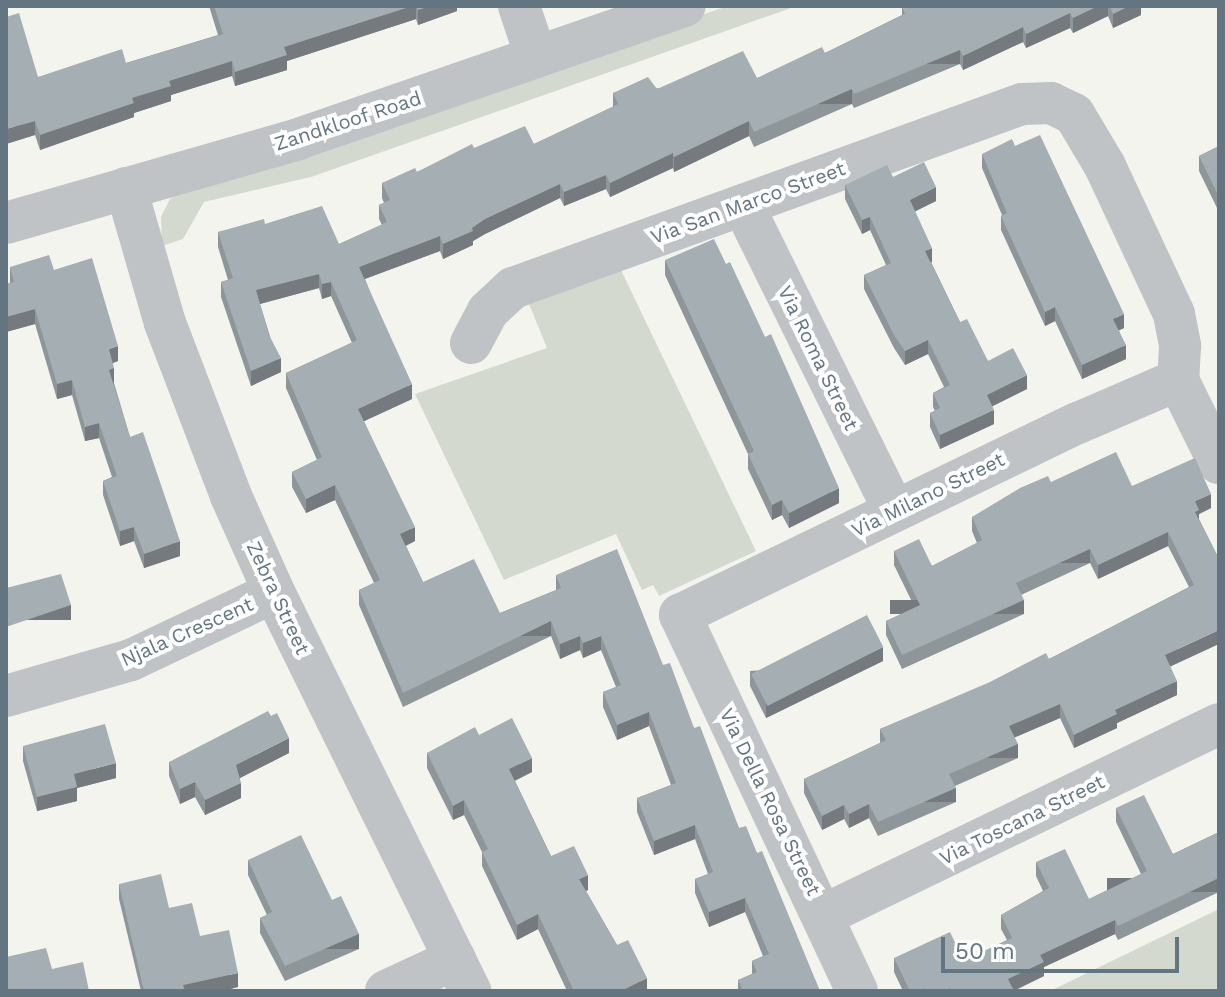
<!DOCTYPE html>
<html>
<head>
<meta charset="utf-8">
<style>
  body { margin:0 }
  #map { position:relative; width:1225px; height:997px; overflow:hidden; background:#f4f4ef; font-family:"Work Sans",sans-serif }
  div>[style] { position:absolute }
  .green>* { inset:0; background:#d3d9cf }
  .minor>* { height:42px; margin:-21px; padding:0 21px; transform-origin:21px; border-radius:21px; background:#bfc3c6 }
  .wall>* { inset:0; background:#8e9699 }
  .shaded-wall>* { inset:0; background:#747a7d; transform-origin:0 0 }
  .building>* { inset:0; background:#a5aeb2; transform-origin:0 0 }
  span { translate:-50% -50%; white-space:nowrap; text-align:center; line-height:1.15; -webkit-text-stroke:8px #fff; paint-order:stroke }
  .street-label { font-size:20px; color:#627581 }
  .frame { position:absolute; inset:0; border:8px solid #627581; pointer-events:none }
  .scale { position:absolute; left:941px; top:937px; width:238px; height:36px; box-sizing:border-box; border:4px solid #627581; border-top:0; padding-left:10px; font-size:24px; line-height:28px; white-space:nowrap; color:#627581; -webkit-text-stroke:6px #fff; paint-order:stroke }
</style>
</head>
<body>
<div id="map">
  <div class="green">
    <i style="clip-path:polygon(728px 6px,797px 6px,311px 177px,204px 202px,183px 239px,162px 246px,161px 217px,170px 199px,192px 186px)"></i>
    <i style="clip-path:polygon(619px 266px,756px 551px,659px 596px,653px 585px,642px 590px,616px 534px,504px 580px,415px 394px,547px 348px,529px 304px)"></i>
    <i style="clip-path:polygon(1219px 909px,1219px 991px,1050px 991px)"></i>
  </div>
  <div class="minor">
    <i style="left:519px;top:6px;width:54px;rotate:71.6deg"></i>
    <i style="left:126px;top:188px;width:141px;rotate:73.9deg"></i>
    <i style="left:165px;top:323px;width:185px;rotate:69.1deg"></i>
    <i style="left:231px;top:496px;width:105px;rotate:65.9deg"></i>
    <i style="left:274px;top:592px;width:445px;rotate:63.8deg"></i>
    <i style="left:743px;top:205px;width:341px;rotate:63.7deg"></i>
    <i style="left:6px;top:223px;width:304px;rotate:-16deg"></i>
    <i style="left:298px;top:139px;width:409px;rotate:-19deg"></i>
    <i style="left:471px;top:343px;width:36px;rotate:-62deg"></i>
    <i style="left:488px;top:311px;width:34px;rotate:-43deg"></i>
    <i style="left:513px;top:288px;width:541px;rotate:-19.87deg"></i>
    <i style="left:1022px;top:104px;width:29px;rotate:-2deg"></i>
    <i style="left:1051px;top:103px;width:25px;rotate:26deg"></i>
    <i style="left:1074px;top:114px;width:61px;rotate:59.2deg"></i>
    <i style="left:1105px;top:166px;width:163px;rotate:65deg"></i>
    <i style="left:1174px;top:314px;width:33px;rotate:79deg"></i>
    <i style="left:1180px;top:346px;width:34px;rotate:93deg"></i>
    <i style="left:1178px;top:380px;width:93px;rotate:63.7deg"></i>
    <i style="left:6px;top:696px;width:130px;rotate:-16.1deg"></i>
    <i style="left:131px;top:660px;width:158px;rotate:-25.4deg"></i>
    <i style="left:824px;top:915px;width:439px;rotate:-25.8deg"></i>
    <i style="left:386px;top:991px;width:76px;rotate:-24.9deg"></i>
    <i style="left:857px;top:991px;width:416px;rotate:-115.2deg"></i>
    <i style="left:680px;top:615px;width:442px;rotate:-25.8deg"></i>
    <i style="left:1078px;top:423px;width:109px;rotate:-23.3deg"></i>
  </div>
  <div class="wall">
    <i style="clip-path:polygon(209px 6px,457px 6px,457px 11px,418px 25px,416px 19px,287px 61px,287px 70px,235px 86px,232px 76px,171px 95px,171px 101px,134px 113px,134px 117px,40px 150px,35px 135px,6px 144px,38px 77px,126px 63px,218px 35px)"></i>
    <i style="clip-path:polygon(903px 6px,1141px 6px,1141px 15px,1113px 28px,1108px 16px,1073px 33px,1070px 28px,1026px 48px,1023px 42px,963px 70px,960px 64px,854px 108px,852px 104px,754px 147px,749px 136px,674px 172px,673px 168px,610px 197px,606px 189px,564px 206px,560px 198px,485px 234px,473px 241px,473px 245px,443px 259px,440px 251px,365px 279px,412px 399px,364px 421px,415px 541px,406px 546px,423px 582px,500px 613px,556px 590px,556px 575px,663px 665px,694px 728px,739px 828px,757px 853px,820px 991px,738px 991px,738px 980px,752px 974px,752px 961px,763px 956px,745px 912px,709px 927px,695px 893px,695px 879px,708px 874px,695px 839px,654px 855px,637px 812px,637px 798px,671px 785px,649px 726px,617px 740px,603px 707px,603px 692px,616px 687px,601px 650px,583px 658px,580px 650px,560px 659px,551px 636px,403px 707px,359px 605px,359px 590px,374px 583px,335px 500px,306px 513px,292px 487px,292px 472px,317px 460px,286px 388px,286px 373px,352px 343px,331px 296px,322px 299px,319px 288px,260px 304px,281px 372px,251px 386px,221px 297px,221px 282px,228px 280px,218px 247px,218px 232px,265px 224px,339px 244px,382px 225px,379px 219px,379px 205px,384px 203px,382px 198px,382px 183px,417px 172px,474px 148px,534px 144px,613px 107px,613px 93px,757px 78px,825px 53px,902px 15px,902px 7px)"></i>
    <i style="clip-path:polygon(1219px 146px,1219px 212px,1199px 171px,1199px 156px)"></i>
    <i style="clip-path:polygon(982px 154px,1124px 328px,1119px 330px,1126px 359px,1082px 379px,1055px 321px,1045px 326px,1001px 230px,1001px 216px,1002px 215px,982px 168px)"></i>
    <i style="clip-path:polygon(893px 177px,936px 201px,915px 211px,932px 262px,931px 262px,960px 322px,988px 361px,1027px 389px,992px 406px,994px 424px,940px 449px,930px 427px,930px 413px,935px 411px,933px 407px,933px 393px,944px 387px,928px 354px,905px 365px,894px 348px,864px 289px,864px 275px,886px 265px,870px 230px,862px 234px,845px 199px,845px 185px)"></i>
    <i style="clip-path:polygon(665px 260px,839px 503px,789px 528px,782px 515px,772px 520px,748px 469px,748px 454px,665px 275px)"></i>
    <i style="clip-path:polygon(10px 267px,54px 270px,118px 361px,113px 363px,114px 383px,130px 437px,180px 556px,144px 568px,134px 541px,120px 546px,103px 495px,103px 481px,112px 477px,99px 438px,85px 441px,72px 395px,57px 399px,35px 324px,6px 332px,6px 284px,10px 283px)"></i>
    <i style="clip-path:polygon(1051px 482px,1132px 486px,1211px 508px,1199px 514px,1199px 519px,1219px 559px,1170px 666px,1177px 695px,1117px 723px,1117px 728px,1074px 748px,1060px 718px,1014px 737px,1018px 758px,955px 786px,956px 802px,878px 836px,869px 818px,849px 828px,844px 819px,822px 830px,804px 793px,804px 779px,880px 743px,880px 729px,1049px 659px,1189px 587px,1168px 546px,1098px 579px,1090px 563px,1021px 595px,1024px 614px,902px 669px,886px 635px,886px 621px,915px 608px,894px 565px,894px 551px,932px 566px,977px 543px,972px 531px,972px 517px)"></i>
    <i style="clip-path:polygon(883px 661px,766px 718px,750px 686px,750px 671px)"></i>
    <i style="clip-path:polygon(479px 735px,532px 772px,515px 781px,551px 856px,588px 890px,586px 891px,617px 945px,647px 991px,567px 991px,538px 929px,517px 940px,482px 866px,482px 852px,464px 815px,453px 820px,427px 768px,427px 753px)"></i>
    <i style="clip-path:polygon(23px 746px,116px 778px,77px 788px,77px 801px,37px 811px,23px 761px)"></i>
    <i style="clip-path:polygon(289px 753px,240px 778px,241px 798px,205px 815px,195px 797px,180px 804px,169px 776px,169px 762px)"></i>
    <i style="clip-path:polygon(1116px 808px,1173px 854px,1219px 832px,1219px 892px,1118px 940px,1115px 934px,1044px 967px,1044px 976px,1014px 991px,903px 991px,894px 972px,894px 958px,964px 961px,1007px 940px,1001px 929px,1001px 915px,1043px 891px,1036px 876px,1036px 862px,1089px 899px,1141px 874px,1116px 822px)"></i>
    <i style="clip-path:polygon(248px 860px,332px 900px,359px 949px,285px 981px,260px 933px,260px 918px,267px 915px,248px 875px)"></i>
    <i style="clip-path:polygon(119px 884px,169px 908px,200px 936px,238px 987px,222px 991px,141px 991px,119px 899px)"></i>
  </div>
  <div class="shaded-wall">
    <i style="clip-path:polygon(412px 6px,416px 6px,416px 19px,287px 61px,287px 70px,235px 86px,235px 72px,284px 47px)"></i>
    <i style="clip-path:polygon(430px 6px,457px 6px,457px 11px,418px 25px,418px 10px)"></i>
    <i style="clip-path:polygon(1098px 6px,1108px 6px,1108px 16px,1073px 33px,1073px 18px)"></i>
    <i style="clip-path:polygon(1129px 6px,1141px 6px,1141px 15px,1113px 28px,1113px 14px)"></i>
    <i style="clip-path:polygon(1070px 13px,1070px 28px,1026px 48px,1026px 34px)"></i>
    <i style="clip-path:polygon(1023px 27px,1023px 42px,963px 70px,963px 56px)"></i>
    <i style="left:960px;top:50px;width:14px;height:115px;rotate:90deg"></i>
    <i style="clip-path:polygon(232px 61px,232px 76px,171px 95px,171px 101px,134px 113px,134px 117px,40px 150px,40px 135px,132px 98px,169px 81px)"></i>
    <i style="left:852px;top:89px;width:15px;height:107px;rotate:90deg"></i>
    <i style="clip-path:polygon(35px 121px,35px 135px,6px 144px,6px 129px)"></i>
    <i style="clip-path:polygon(749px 121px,749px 136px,674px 172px,674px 157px)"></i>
    <i style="clip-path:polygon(673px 153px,673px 168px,610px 197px,610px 183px)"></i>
    <i style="clip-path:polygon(606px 175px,606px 189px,564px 206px,564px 192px)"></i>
    <i style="clip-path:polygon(560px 184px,560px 198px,485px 234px,473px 241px,473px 245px,443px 259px,443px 244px,485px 219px)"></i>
    <i style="clip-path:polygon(936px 187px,936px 201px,910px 214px,910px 200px)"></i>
    <i style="clip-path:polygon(870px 217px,870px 230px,862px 234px,862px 220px)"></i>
    <i style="clip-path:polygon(440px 236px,440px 251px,359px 281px,359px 267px)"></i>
    <i style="clip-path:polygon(932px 248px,932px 262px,925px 265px,925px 251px)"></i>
    <i style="clip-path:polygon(319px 274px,319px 288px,256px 305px,256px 290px)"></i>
    <i style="clip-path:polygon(331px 282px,331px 296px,322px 299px,322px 284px)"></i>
    <i style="clip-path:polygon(1055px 307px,1055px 321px,1045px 326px,1045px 312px)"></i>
    <i style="clip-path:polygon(35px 309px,35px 324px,6px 332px,6px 317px)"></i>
    <i style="clip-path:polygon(1124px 314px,1124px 328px,1113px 333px,1113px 319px)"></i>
    <i style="clip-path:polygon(928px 340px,928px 354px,905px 365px,905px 351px)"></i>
    <i style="clip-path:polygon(1126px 345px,1126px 359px,1082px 379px,1082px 365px)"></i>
    <i style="clip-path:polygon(118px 346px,118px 361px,109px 364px,109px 349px)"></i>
    <i style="clip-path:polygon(281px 358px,281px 372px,251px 386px,251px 371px)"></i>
    <i style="clip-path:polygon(114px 368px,114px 383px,109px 384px,109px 370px)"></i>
    <i style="clip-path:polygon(1027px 375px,1027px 389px,987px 409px,987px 395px)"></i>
    <i style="clip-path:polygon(72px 380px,72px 395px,57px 399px,57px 384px)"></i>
    <i style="clip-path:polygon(412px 384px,412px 399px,358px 424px,358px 409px)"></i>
    <i style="clip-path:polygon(994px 410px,994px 424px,940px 449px,940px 435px)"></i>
    <i style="clip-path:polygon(99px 423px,99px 438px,85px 441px,85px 427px)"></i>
    <i style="clip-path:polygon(335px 485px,335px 500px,306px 513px,306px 499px)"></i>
    <i style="clip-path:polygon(839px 488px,839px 503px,789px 528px,789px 513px)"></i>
    <i style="clip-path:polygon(1211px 494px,1211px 508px,1199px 514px,1199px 524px,1195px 526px,1195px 501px)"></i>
    <i style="clip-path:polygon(782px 500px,782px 515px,772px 520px,772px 505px)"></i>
    <i style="clip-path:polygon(134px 527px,134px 541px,120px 546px,120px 531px)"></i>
    <i style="clip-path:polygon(415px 527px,415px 541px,400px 548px,400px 534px)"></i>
    <i style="clip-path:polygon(1168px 532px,1168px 546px,1098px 579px,1098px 565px)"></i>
    <i style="clip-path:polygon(180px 541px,180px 556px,144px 568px,144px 554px)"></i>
    <i style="left:1090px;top:549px;width:14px;height:81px;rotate:90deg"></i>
    <i style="left:1024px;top:600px;width:14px;height:134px;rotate:90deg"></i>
    <i style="left:71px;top:605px;width:15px;height:69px;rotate:90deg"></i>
    <i style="left:551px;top:621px;width:15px;height:165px;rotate:90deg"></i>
    <i style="clip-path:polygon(1219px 630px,1219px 644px,1165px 669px,1165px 655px)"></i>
    <i style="clip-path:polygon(580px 636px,580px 650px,560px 659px,560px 644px)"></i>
    <i style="clip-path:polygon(601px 636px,601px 650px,583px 658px,583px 643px)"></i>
    <i style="clip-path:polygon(883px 647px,883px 661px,766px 718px,766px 703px)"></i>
    <i style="clip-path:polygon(1177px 681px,1177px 695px,1117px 723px,1117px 728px,1074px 748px,1074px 735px,1115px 710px)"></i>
    <i style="clip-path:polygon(1060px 704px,1060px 718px,1009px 740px,1009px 726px)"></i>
    <i style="clip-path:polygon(649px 712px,649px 726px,617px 740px,617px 725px)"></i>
    <i style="clip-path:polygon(289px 738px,289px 753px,236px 780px,236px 765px)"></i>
    <i style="left:1018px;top:744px;width:14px;height:75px;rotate:90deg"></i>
    <i style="clip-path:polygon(532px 758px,532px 772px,509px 783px,509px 769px)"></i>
    <i style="clip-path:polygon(116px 763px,116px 778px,77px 788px,77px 801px,37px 811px,37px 797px,74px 774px)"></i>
    <i style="clip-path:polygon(195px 782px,195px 797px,180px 804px,180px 789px)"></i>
    <i style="clip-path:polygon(241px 783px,241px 798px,205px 815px,205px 800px)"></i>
    <i style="left:956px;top:788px;width:14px;height:85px;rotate:90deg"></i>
    <i style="clip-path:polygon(464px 800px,464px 815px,453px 820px,453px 806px)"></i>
    <i style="clip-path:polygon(869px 804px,869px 818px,849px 828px,849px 814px)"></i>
    <i style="clip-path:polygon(844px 805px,844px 819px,822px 830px,822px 816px)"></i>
    <i style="clip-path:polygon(695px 825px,695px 839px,654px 855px,654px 841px)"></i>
    <i style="clip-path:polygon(588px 875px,588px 890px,579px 894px,579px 879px)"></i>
    <i style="left:1219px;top:878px;width:14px;height:112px;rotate:90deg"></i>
    <i style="clip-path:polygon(745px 898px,745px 912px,709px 927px,709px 912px)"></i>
    <i style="clip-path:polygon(538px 914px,538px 929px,517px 940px,517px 925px)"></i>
    <i style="clip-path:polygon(1115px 920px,1115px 934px,1044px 967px,1044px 976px,1012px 991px,1008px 979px,1040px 955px)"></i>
    <i style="left:359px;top:934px;width:15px;height:81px;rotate:90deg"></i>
    <i style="clip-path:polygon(238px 973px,238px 987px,222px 991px,183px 991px,183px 985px)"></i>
    <i style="clip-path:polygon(647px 978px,647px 991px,621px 991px)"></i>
  </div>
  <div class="building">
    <i style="clip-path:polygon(214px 6px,412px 6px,284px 47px,287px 55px,235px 72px,232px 61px,169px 81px,171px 86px,132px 98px,134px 103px,40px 135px,35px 121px,6px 129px,6px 17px,19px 13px,38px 77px,122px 49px,126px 63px,223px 34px)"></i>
    <i style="clip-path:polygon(416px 6px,430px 6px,418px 10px)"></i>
    <i style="clip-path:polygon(903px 6px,1098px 6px,1073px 18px,1070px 13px,1026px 34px,1023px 27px,963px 56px,960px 50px,854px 94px,852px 89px,754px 132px,749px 121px,674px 157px,673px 153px,610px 183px,606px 175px,564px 192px,560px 184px,485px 219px,472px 228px,473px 231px,443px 244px,440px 236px,359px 267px,412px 384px,358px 409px,415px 527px,400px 534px,423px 582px,474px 559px,500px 613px,561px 588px,556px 575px,617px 549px,663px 665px,670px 663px,694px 728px,700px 726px,739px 828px,746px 826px,757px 853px,762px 851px,820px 991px,743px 991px,738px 980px,757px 972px,752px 961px,769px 954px,745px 898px,709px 912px,695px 879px,713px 872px,695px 825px,654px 841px,637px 798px,676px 783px,649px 712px,617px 725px,603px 692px,621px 685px,601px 636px,583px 643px,580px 636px,560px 644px,551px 621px,403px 693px,359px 590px,380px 580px,335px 485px,306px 499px,292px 472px,322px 457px,286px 373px,357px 340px,331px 282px,322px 284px,319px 274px,256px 290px,269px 335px,281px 358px,251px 371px,221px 282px,233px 278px,218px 232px,264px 219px,265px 224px,322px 206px,339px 244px,387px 222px,379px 205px,390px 200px,382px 183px,415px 168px,417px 172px,472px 144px,474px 148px,525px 126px,534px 144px,618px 104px,613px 93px,648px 77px,657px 89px,743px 51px,757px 78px,822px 47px,825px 53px,905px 14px,902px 7px)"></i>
    <i style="clip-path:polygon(1110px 6px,1129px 6px,1113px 14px)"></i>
    <i style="clip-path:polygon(1040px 135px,1124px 314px,1113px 319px,1126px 345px,1082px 365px,1055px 307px,1045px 312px,1001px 216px,1007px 213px,982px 154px,1012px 139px,1015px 146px)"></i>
    <i style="clip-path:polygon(1219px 146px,1219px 197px,1199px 156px)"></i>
    <i style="clip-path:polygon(924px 162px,936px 187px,910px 200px,932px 248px,925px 251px,960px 322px,967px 319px,988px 361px,1013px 348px,1027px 375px,987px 395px,994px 410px,940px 435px,930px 413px,940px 408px,933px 393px,950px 385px,928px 340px,905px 351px,894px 335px,864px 275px,891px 263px,870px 217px,862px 220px,845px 185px,887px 165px,893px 177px)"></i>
    <i style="clip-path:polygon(714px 239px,726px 264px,730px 262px,765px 337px,771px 334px,839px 488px,789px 513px,782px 500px,772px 505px,748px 454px,754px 451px,665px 260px)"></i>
    <i style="clip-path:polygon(49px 255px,54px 270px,92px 258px,118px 346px,109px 349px,114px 368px,109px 370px,130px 437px,143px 432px,180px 541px,144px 554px,134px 527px,120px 531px,103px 481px,117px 476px,99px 423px,85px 427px,72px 380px,57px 384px,35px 309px,6px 317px,6px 284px,14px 282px,10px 267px)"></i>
    <i style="clip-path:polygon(1116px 452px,1132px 486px,1195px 458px,1211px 494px,1195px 501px,1199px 510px,1195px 512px,1219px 559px,1219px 630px,1165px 655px,1177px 681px,1115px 710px,1117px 714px,1086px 729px,1074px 735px,1060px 704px,1009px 726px,1018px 744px,949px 774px,956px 788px,878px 822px,869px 804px,849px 814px,844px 805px,822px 816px,804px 779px,886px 740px,880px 729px,990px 682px,1046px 653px,1049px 659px,1194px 585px,1168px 532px,1098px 565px,1090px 549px,1016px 583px,1024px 600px,902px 655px,886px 621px,920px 605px,894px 551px,919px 539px,932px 566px,982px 540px,972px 517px,1020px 488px,1048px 476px,1051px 482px)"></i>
    <i style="clip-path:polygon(61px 574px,71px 605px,6px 627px,6px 588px)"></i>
    <i style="left:867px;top:615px;width:36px;height:130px;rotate:63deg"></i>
    <i style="clip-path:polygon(268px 711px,271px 716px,277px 713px,289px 738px,236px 765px,241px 783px,205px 800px,195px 782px,180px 789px,169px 762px)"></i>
    <i style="clip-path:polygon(512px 718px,532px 758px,509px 769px,551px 856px,574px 846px,588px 875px,579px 879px,617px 945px,628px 940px,647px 978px,621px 991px,569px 991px,573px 989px,538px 914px,517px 925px,482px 852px,488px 849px,464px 800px,453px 806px,427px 753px,475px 727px,479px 735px)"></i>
    <i style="clip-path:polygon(105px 724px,116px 763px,74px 774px,77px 787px,37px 797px,23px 746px)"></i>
    <i style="clip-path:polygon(1144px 795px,1173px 854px,1219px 832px,1219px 878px,1118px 926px,1115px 920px,1040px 955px,1044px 962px,1008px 979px,1014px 991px,952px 991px,950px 988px,944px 991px,926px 991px,924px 988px,918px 991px,910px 991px,894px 958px,950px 932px,964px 961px,1012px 938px,1001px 915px,1049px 888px,1036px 862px,1065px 849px,1089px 899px,1147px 871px,1116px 808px)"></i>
    <i style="clip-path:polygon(301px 835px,332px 900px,341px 896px,359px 934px,285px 966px,260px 918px,272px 912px,248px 860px)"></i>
    <i style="clip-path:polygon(161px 874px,169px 908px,192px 903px,200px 936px,229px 930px,238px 973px,183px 985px,185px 991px,144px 991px,119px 884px)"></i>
    <i style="clip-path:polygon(46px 948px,52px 969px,83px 962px,89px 991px,6px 991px,6px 957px)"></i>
  </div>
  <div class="street-label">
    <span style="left:348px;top:121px;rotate:-18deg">Zandkloof Road</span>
    <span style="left:748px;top:203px;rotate:-20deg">Via San Marco Street</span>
    <span style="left:818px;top:358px;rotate:64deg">Via Roma Street</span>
    <span style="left:928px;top:495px;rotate:-26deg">Via Milano Street</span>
    <span style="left:278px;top:598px;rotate:65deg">Zebra Street</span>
    <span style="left:187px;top:632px;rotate:-24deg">Njala Crescent</span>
    <span style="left:770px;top:802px;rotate:64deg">Via Della Rosa Street</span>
    <span style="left:1022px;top:820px;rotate:-26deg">Via Toscana Street</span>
  </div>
  <div class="frame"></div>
  <div class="scale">50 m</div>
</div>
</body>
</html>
